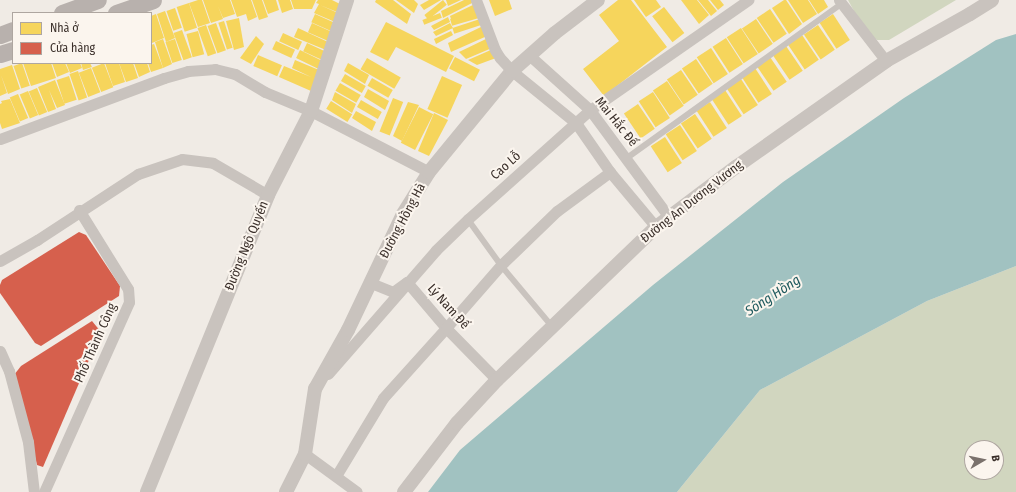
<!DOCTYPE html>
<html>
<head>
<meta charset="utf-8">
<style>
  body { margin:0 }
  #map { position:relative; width:1016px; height:492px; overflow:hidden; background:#f0ebe5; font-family:"Fira Sans Condensed",sans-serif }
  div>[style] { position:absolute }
  .green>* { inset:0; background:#d1d6bf }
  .water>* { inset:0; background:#a1c2c1 }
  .homes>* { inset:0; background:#f6d55c; transform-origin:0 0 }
  .shops>* { inset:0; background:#d6604d }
  .service>* { height:5.5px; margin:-2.75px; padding:0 2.75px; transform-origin:2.75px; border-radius:2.75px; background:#c9c3be }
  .minor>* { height:11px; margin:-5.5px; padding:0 5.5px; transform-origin:5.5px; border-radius:5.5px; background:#c9c3be }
  .tertiary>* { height:14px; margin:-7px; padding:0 7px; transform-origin:7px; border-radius:7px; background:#c9c3be }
  .primary>* { height:17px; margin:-8.5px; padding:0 8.5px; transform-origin:8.5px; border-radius:8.5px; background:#b8b1ad }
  span { translate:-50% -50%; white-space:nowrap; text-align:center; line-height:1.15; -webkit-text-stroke:4px #fbf5ee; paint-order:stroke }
  .street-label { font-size:13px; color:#3b302b }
  .water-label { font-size:14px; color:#1f5a5e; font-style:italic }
  .legend { position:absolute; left:12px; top:12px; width:140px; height:52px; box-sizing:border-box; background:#fbf5ee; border:1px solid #aea6a0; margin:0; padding:5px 7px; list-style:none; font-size:12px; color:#3b302b }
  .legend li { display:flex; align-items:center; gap:8px; height:20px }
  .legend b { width:20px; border:1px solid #aea6a0 }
  .north { position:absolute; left:964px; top:440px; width:40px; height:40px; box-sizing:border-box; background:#fbf5ee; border:1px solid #aea6a0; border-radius:50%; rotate:81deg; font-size:11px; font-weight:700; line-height:16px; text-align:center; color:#3b302b }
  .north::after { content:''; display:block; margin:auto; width:14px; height:18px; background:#7a716c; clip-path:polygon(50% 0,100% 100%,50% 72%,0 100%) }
</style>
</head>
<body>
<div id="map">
  <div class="green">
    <i style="clip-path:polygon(848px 0,956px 0,889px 40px,877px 40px,866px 33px)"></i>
    <i style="clip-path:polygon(evenodd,1016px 266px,1016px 492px,677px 492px,760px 390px,927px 301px,1016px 266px,972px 448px,996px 448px,996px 472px,972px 472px,972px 448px)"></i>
  </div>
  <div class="water">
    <i style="clip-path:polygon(1016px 34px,1016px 266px,927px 301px,760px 390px,677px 492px,428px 492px,460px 450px,653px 285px,783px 182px,904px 98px,996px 40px)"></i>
  </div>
  <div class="homes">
    <i style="clip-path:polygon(198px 0,202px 0,210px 23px,198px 27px,189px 3px)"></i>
    <i style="clip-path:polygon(203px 0,230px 0,235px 14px,223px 18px,218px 6px,223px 19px,211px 23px)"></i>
    <i style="clip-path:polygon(231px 0,251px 0,257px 17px,248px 21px,246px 14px,237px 17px)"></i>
    <i style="clip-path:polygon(252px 0,262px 0,268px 17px,259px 20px)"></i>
    <i style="clip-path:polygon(263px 0,276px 0,279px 10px,268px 14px)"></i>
    <i style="clip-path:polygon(278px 0,290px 0,293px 9px,282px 13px)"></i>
    <i style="clip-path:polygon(291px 0,316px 0,312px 9px,294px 9px)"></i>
    <i style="clip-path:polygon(318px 0,332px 0,340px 4px,337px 12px,320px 5px,338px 13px,335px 22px,314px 13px,319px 4px,316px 3px)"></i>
    <i style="clip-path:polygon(376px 0,393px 0,411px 14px,407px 24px,375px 2px)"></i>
    <i style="clip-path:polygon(396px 0,414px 0,418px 4px,414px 13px)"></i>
    <i style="clip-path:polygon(429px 0,441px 0,424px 10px,420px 5px)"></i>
    <i style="left:443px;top:0;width:6px;height:24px;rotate:51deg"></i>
    <i style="clip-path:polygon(446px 0,461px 0,448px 6px)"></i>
    <i style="clip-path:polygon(464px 0,473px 0,474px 2px,443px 18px,441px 11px)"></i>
    <i style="clip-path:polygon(489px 0,509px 0,512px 9px,495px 16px)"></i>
    <i style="clip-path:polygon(618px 0,631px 0,667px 47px,604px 96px,583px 69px,619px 41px,599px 15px)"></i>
    <i style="clip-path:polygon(634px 0,656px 0,661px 7px,646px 17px)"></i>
    <i style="clip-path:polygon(681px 0,697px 0,709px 15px,699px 24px)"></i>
    <i style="clip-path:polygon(698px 0,708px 0,717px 11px,711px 16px)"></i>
    <i style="clip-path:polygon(710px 0,720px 0,724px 5px,718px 10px)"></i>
    <i style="clip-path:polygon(784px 0,786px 0,802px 24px,789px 34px,772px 8px)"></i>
    <i style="clip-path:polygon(788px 0,808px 0,817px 14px,803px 23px)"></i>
    <i style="clip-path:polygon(809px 0,824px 0,828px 7px,818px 14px)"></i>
    <i style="left:189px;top:3px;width:26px;height:13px;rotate:72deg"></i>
    <i style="clip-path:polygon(475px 4px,478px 11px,452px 22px,450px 16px)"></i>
    <i style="left:664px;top:7px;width:33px;height:15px;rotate:52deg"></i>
    <i style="left:175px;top:8px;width:21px;height:9px;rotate:71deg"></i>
    <i style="left:770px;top:9px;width:30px;height:16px;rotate:56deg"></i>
    <i style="clip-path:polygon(165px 11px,175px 38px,166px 42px,157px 14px)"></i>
    <i style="left:478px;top:11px;width:7px;height:29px;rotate:74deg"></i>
    <i style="left:440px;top:13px;width:5px;height:19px;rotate:68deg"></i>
    <i style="clip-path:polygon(156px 14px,164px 38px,152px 43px,151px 16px)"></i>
    <i style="left:315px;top:14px;width:22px;height:9px;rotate:24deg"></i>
    <i style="left:833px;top:14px;width:31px;height:16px;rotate:57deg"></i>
    <i style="clip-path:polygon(448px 17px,450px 22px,434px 30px,431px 26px)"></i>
    <i style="clip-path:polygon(239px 18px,244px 47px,234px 50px,226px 21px)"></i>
    <i style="left:480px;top:19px;width:6px;height:29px;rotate:72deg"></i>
    <i style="left:756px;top:19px;width:30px;height:17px;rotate:56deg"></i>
    <i style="left:224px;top:21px;width:28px;height:6px;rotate:72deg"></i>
    <i style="clip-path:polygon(386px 22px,454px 56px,446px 72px,396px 47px,388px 61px,370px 52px)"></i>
    <i style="left:216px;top:23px;width:29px;height:9px;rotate:70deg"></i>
    <i style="left:312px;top:23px;width:22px;height:10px;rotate:24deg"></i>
    <i style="clip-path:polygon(450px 23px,453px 28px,436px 36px,433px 32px)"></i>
    <i style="left:206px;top:25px;width:30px;height:9px;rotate:70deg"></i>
    <i style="left:818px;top:25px;width:30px;height:17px;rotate:56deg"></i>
    <i style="clip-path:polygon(483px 26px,487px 36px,451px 52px,448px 43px)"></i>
    <i style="clip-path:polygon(298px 28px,328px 42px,326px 50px,294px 37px)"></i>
    <i style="left:741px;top:28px;width:31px;height:17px;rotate:57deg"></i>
    <i style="left:182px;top:30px;width:29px;height:9px;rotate:70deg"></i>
    <i style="left:198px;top:31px;width:24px;height:12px;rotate:75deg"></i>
    <i style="clip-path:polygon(451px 31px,453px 35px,436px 44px,434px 39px)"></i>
    <i style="left:283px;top:33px;width:21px;height:9px;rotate:25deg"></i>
    <i style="left:802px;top:35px;width:30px;height:17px;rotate:56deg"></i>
    <i style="clip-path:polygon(256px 36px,264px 44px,251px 64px,240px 58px)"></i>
    <i style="clip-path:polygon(488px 38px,492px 48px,466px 59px,459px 52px)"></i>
    <i style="left:726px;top:38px;width:31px;height:16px;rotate:57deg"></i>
    <i style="clip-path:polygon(163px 39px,172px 64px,163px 68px,155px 42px)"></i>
    <i style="left:175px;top:39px;width:22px;height:10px;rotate:72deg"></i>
    <i style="left:276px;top:41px;width:21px;height:9px;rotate:25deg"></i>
    <i style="left:307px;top:43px;width:21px;height:9px;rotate:25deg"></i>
    <i style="clip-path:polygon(154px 44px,163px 68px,151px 72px,148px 63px,151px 63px,151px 45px)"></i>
    <i style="left:786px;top:46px;width:30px;height:16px;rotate:56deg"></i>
    <i style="left:711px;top:48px;width:31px;height:17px;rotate:57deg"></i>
    <i style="clip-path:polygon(493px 49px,496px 58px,477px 65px,468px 60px)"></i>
    <i style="left:300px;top:50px;width:25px;height:9px;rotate:26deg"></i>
    <i style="left:258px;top:55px;width:26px;height:12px;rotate:23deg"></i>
    <i style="left:455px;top:57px;width:28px;height:13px;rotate:27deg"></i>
    <i style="left:770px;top:57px;width:30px;height:16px;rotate:56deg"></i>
    <i style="left:367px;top:58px;width:39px;height:13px;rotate:30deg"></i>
    <i style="left:696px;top:59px;width:30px;height:17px;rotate:56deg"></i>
    <i style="clip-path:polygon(295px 60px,319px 70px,311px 91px,279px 77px,284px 66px,311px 77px,292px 68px)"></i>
    <i style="left:22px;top:63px;width:24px;height:9px;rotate:71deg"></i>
    <i style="clip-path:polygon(23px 63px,51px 63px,56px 78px,31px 86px)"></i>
    <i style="clip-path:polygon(52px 63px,65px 63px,69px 72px,57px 77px)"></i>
    <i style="clip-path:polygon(66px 63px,80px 63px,82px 68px,70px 73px)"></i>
    <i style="clip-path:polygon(81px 63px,90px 63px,92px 67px,83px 70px)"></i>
    <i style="left:104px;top:63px;width:26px;height:13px;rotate:69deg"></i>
    <i style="clip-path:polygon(105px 63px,119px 63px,125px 82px,113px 86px)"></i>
    <i style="clip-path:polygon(119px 63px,133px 63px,138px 78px,126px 82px)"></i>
    <i style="clip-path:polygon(134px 63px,147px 63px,150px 72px,139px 77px)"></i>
    <i style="clip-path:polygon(348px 63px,369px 75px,365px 84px,344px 71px)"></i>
    <i style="clip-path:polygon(12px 65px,20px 89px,8px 94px,1px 75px,7px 93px,0 96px,0 69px)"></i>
    <i style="left:91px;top:68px;width:26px;height:13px;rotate:69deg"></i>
    <i style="left:755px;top:68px;width:31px;height:16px;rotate:57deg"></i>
    <i style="left:681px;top:70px;width:30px;height:17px;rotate:56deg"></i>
    <i style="left:78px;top:71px;width:28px;height:9px;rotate:71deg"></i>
    <i style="left:345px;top:74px;width:24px;height:8px;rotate:30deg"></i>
    <i style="left:69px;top:76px;width:25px;height:13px;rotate:72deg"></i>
    <i style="left:442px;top:76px;width:22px;height:36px;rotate:24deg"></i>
    <i style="left:372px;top:78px;width:24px;height:9px;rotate:30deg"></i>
    <i style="left:741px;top:79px;width:31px;height:17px;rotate:57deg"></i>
    <i style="clip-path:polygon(55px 80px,65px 105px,57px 108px,49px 90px,56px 109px,48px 112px,38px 87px)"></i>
    <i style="left:667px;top:81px;width:30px;height:17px;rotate:56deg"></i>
    <i style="left:340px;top:83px;width:24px;height:9px;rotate:30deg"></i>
    <i style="left:37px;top:88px;width:26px;height:9px;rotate:67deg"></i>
    <i style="clip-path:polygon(368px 89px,389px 101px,385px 110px,364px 97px)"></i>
    <i style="left:725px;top:90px;width:31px;height:16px;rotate:57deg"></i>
    <i style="left:28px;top:91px;width:26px;height:9px;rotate:67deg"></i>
    <i style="clip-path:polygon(335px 92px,356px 104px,352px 113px,332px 100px)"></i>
    <i style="left:653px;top:92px;width:31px;height:17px;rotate:57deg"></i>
    <i style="left:18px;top:94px;width:26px;height:9px;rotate:67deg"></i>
    <i style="left:393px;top:98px;width:11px;height:36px;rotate:22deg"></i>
    <i style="clip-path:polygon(10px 99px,20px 123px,11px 126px,6px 112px,11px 126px,2px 129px,0 123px,0 104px,2px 103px,1px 101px)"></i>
    <i style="left:361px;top:100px;width:24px;height:8px;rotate:30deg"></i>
    <i style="left:331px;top:101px;width:25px;height:9px;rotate:32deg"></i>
    <i style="clip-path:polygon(408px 102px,419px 105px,402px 141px,393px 136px)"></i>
    <i style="left:710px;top:102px;width:31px;height:16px;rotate:57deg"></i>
    <i style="left:638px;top:104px;width:30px;height:17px;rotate:56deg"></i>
    <i style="left:419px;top:107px;width:16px;height:40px;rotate:27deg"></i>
    <i style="clip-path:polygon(356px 111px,376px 122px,372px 131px,352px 118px)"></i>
    <i style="clip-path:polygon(434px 113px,448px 120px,429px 156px,418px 151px)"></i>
    <i style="left:695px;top:114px;width:30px;height:17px;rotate:56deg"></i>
    <i style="left:680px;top:125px;width:31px;height:17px;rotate:57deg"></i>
    <i style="left:665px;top:137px;width:31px;height:17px;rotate:57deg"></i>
  </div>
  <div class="shops">
    <i style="clip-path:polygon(79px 232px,86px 235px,120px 286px,119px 296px,41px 346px,35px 343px,0 293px,0 285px,2px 280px)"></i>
    <i style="clip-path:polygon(92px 321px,101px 332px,43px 467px,37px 465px,14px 375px,21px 366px)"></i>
  </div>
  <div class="service">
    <i style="left:627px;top:158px;width:264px;rotate:-35.7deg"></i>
    <i style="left:468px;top:219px;width:57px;rotate:54.3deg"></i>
    <i style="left:501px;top:265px;width:80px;rotate:50.1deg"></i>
  </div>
  <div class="minor">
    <i style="left:476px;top:0;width:53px;rotate:69.2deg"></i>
    <i style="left:495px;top:50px;width:9px;rotate:58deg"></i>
    <i style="left:500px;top:58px;width:18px;rotate:47deg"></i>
    <i style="left:512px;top:71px;width:82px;rotate:39.1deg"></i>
    <i style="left:576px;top:123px;width:60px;rotate:55.2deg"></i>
    <i style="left:610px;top:172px;width:72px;rotate:50.1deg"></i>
    <i style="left:839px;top:0;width:77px;rotate:52.4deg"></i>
    <i style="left:529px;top:55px;width:82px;rotate:42deg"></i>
    <i style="left:590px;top:110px;width:133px;rotate:53.6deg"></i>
    <i style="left:0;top:139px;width:175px;rotate:-20.4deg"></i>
    <i style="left:164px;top:78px;width:25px;rotate:-16deg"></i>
    <i style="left:188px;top:71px;width:27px;rotate:-4deg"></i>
    <i style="left:215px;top:69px;width:21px;rotate:14deg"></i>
    <i style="left:235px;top:74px;width:35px;rotate:31deg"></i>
    <i style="left:265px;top:92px;width:50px;rotate:22.4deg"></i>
    <i style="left:311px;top:111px;width:133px;rotate:27.3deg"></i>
    <i style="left:0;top:261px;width:43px;rotate:-29.6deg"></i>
    <i style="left:37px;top:240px;width:121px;rotate:-33.2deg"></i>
    <i style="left:138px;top:174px;width:46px;rotate:-18.8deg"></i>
    <i style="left:182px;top:159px;width:31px;rotate:7deg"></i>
    <i style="left:213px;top:163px;width:64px;rotate:30.2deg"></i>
    <i style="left:371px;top:283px;width:24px;rotate:22deg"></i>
    <i style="left:393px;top:292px;width:17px;rotate:-36deg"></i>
    <i style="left:407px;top:282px;width:60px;rotate:49.7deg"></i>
    <i style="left:446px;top:328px;width:73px;rotate:45.6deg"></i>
    <i style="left:0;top:351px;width:22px;rotate:66deg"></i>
    <i style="left:9px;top:371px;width:73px;rotate:75deg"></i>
    <i style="left:28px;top:442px;width:50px;rotate:83.2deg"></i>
    <i style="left:328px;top:374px;width:164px;rotate:-48.9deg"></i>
    <i style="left:436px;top:250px;width:45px;rotate:-44.1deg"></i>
    <i style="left:468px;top:219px;width:164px;rotate:-41.8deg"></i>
    <i style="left:590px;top:110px;width:193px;rotate:-34.8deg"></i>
    <i style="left:305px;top:454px;width:64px;rotate:36.2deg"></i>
    <i style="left:336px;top:476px;width:91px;rotate:-58.9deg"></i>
    <i style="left:383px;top:398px;width:94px;rotate:-48deg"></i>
    <i style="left:446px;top:328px;width:84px;rotate:-48.9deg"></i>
    <i style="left:501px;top:265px;width:78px;rotate:-44deg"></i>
    <i style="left:557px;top:211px;width:66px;rotate:-36.3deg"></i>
    <i style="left:44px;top:492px;width:208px;rotate:-65.9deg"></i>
    <i style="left:129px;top:302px;width:13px;rotate:-94deg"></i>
    <i style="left:128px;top:289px;width:93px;rotate:-121.8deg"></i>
  </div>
  <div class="tertiary">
    <i style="left:147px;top:492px;width:321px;rotate:-67.8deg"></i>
    <i style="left:268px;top:195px;width:94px;rotate:-62.9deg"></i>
    <i style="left:311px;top:111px;width:117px;rotate:-72deg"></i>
    <i style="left:286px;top:492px;width:42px;rotate:-63.4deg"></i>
    <i style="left:305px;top:454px;width:66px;rotate:-81.3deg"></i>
    <i style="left:315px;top:389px;width:68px;rotate:-60.8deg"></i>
    <i style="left:348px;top:330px;width:128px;rotate:-64.6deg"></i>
    <i style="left:403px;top:214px;width:49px;rotate:-58.2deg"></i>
    <i style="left:429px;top:172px;width:131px;rotate:-50.6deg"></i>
    <i style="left:512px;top:71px;width:57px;rotate:-41.5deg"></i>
    <i style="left:555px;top:33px;width:54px;rotate:-37.5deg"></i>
    <i style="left:404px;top:492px;width:87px;rotate:-52.5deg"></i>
    <i style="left:457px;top:423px;width:59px;rotate:-47.1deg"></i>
    <i style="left:497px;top:380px;width:221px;rotate:-43.9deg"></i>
    <i style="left:656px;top:227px;width:100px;rotate:-36.9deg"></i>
    <i style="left:736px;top:167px;width:184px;rotate:-35.2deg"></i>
    <i style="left:886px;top:61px;width:96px;rotate:-29.2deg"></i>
    <i style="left:970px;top:14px;width:26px;rotate:-32deg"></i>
  </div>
  <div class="primary">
    <i style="left:62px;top:13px;width:38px;rotate:-20deg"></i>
    <i style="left:116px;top:13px;width:39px;rotate:-19deg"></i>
    <i style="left:0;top:35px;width:14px;rotate:-21deg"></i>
    <i style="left:0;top:54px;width:14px;rotate:-17deg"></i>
  </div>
  <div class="street-label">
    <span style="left:616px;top:122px;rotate:51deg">Mai Hắc Đế</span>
    <span style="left:506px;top:166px;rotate:-42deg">Cao Lỗ</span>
    <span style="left:692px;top:202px;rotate:-38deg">Đường An Dương Vương</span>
    <span style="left:403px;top:221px;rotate:-62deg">Đường Hồng Hà</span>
    <span style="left:247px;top:246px;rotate:-68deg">Đường Ngô Quyến</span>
    <span style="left:448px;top:307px;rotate:48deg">Lý Nam Đế</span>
    <span style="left:96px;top:343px;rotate:-66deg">Phố Thành Công</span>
  </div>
  <div class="water-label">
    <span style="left:773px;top:296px;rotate:-33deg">Sông Hồng</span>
  </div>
  <ul class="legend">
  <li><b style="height:11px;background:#f6d55c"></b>Nhà ở</li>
  <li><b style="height:11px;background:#d6604d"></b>Cửa hàng</li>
  </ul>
  <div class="north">B</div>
</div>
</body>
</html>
